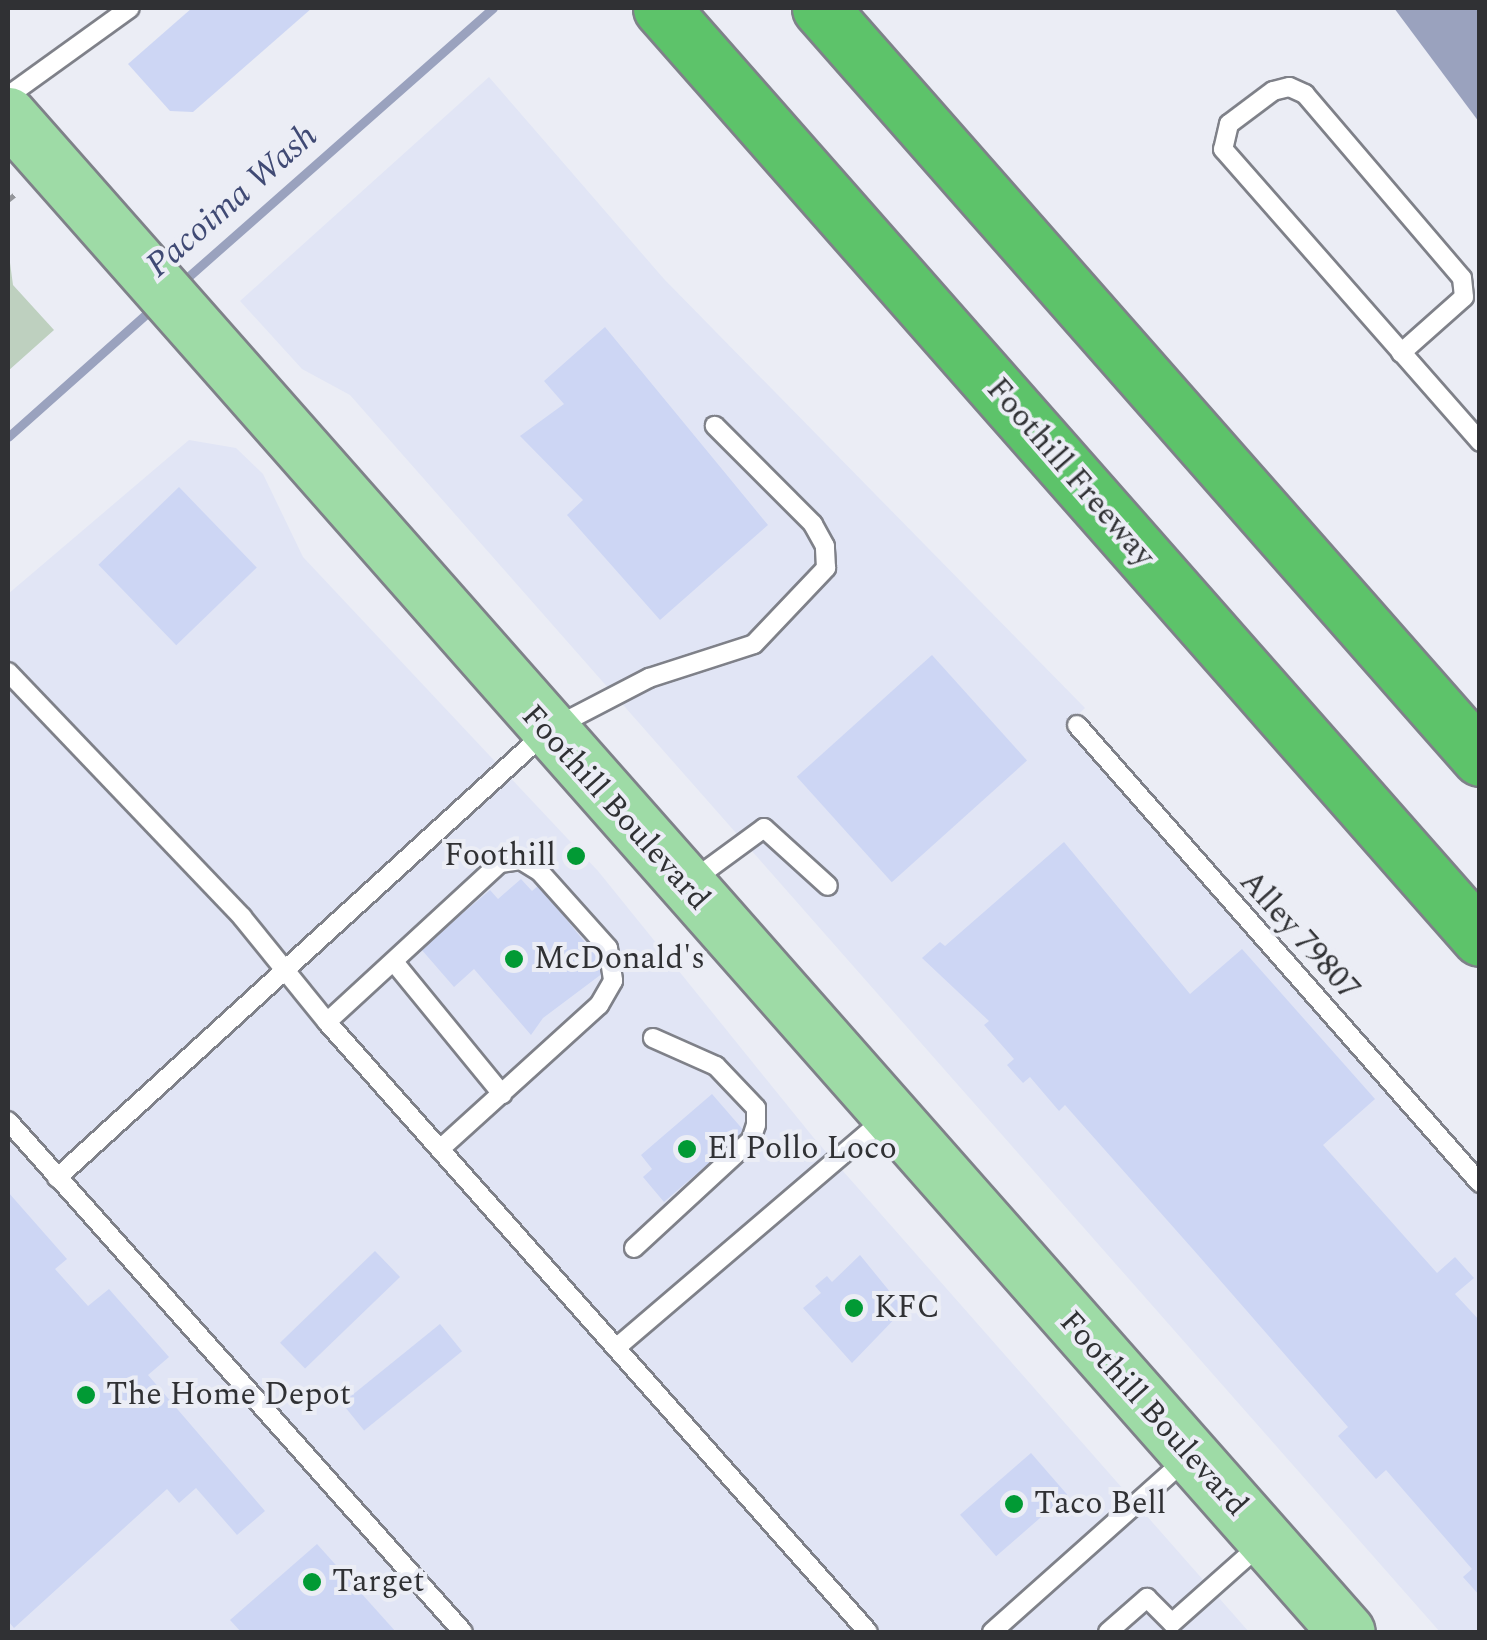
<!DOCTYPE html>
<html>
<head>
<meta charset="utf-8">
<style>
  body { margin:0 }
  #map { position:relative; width:1487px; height:1640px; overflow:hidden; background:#ebedf5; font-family:Spectral,serif }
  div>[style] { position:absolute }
  .built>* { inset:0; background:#e1e5f5 }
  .green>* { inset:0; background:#bed0bf }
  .water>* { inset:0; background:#9aa2be }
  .stream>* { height:9px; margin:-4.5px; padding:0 4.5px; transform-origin:4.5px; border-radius:4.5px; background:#9aa2be }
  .building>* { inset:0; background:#cdd6f4; transform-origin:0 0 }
  .path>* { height:5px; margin-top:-2.5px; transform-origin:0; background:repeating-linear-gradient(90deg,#94969b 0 8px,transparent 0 16px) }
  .roads { filter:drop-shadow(2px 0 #7f8189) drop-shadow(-2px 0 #7f8189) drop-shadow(0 2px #7f8189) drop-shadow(0 -2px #7f8189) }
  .service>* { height:18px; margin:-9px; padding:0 9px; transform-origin:9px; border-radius:9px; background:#fff }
  .primary>* { height:55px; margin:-27.5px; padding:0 27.5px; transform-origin:27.5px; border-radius:27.5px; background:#9edba6 }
  .motorway>* { height:55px; margin:-27.5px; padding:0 27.5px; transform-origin:27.5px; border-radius:27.5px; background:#5dc36a }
  .dots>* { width:28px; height:28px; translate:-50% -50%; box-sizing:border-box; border:5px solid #ebedf5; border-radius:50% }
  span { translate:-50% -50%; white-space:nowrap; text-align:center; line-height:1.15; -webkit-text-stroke:8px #ebedf5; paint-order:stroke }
  .street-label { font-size:32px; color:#303134 }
  .poi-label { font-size:32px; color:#303134 }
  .right { translate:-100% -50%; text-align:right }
  .left { translate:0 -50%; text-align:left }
  .water-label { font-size:35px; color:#404a74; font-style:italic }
  .frame { position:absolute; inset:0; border:10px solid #303134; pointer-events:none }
</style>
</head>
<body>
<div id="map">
  <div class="built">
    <i style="clip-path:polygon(489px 77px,664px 279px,1085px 708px,1064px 728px,1479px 1194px,1479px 1632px,1440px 1632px,350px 395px,302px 369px,240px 301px)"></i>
    <i style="clip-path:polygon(189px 440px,236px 448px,263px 474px,303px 557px,598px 871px,813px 1137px,1249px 1632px,8px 1632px,8px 594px)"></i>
  </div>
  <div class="green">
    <i style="clip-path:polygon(8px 248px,13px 285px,54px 330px,8px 371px)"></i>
  </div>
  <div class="water">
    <i style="clip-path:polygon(1394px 8px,1479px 8px,1479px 122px)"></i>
  </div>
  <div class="stream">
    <i style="left:180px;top:284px;width:417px;rotate:-41.4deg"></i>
    <i style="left:8px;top:437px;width:195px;rotate:-41.7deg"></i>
  </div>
  <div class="building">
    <i style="clip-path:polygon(192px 8px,312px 8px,193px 112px,170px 111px,128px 64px)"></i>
    <i style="clip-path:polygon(605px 327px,768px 525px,660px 620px,567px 515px,583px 500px,520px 436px,564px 404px,544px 381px)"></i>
    <i style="left:179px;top:487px;width:112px;height:112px;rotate:46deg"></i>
    <i style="left:932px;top:655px;width:142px;height:182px;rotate:48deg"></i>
    <i style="clip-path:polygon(1064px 842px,1190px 994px,1242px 949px,1375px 1099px,1323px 1145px,1437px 1273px,1455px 1257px,1474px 1278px,1455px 1294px,1480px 1321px,1480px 1596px,1463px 1577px,1472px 1569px,1386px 1470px,1376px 1479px,1338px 1436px,1348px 1427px,1198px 1255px,1065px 1105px,1059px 1111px,1030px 1077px,1023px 1083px,1007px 1065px,1014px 1059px,984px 1025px,989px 1021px,922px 958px,940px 942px,945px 946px)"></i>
    <i style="clip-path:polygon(521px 879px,532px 891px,539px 885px,607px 970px,543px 1018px,531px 1035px,474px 969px,454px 987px,421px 949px,490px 890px,498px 899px)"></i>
    <i style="clip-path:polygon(712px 1094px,745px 1132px,664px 1202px,643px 1177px,652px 1169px,641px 1155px)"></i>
    <i style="clip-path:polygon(8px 1192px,67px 1259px,55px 1269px,88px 1306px,109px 1289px,169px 1357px,148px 1375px,265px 1511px,237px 1535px,196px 1488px,179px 1503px,167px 1489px,14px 1628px,8px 1621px)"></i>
    <i style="left:375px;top:1251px;width:36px;height:132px;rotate:46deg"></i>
    <i style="clip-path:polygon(860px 1255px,904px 1309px,852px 1363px,803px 1308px,821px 1293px,815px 1286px,827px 1276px,832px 1282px)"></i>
    <i style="left:440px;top:1324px;width:35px;height:126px;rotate:51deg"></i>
    <i style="left:1031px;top:1453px;width:55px;height:94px;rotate:49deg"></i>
    <i style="clip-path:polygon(317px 1544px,396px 1632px,241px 1632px,230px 1620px)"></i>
  </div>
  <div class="path">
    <i style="left:8px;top:200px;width:14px;rotate:-39deg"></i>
  </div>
  <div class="roads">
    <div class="service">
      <i style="left:8px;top:96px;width:150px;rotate:-35.8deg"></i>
      <i style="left:1401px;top:353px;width:84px;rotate:-41.6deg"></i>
      <i style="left:1464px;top:297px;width:19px;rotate:-96deg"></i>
      <i style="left:1462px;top:278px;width:242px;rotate:-130.5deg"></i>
      <i style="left:1305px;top:94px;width:17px;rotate:-156deg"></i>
      <i style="left:1289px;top:87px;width:16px;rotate:166deg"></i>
      <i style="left:1273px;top:91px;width:55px;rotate:143.1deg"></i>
      <i style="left:1229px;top:124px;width:26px;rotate:103deg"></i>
      <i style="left:1223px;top:149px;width:390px;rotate:48.7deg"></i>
      <i style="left:8px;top:672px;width:339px;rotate:46.3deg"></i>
      <i style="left:242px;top:917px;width:135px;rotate:51deg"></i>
      <i style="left:327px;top:1022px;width:815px;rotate:48.43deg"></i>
      <i style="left:1077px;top:725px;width:610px;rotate:48.66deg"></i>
      <i style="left:693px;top:880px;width:88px;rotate:-36.2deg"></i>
      <i style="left:764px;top:828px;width:86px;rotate:42.2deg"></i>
      <i style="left:394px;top:962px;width:171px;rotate:50.7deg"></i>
      <i style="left:327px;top:1022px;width:235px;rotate:-42.6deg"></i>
      <i style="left:500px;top:863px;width:21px;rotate:-8deg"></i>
      <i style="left:521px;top:860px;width:22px;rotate:32deg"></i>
      <i style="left:540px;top:872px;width:102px;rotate:48.2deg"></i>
      <i style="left:608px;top:948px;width:33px;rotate:81deg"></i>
      <i style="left:613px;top:981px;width:28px;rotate:120deg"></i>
      <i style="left:599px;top:1005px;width:215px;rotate:137.8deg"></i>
      <i style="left:8px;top:1121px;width:684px;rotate:48.32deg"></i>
      <i style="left:57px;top:1178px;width:663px;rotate:-42.37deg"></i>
      <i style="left:547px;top:731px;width:115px;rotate:-27.5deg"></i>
      <i style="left:649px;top:678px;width:110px;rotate:-17.9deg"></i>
      <i style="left:754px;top:644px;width:105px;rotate:-46.5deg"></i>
      <i style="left:826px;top:568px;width:22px;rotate:-93deg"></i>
      <i style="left:825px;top:546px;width:25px;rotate:-119deg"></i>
      <i style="left:813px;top:524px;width:139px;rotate:-135deg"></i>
      <i style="left:634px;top:1248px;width:159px;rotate:-42.7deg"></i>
      <i style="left:751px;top:1140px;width:16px;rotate:-72deg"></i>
      <i style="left:756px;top:1125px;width:17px;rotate:-90deg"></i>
      <i style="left:756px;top:1108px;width:58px;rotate:-133.6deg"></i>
      <i style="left:716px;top:1066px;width:69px;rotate:-156deg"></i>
      <i style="left:616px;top:1348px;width:354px;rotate:-40.5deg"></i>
      <i style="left:992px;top:1632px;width:260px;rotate:-41.7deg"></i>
      <i style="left:1108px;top:1632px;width:52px;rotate:-41.1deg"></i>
      <i style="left:1147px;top:1598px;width:35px;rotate:45deg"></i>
      <i style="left:1172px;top:1623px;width:118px;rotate:-41.6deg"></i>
    </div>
    <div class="primary">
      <i style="left:8px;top:115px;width:2023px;rotate:48.57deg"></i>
    </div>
    <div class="motorway">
      <i style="left:661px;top:8px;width:1239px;rotate:48.63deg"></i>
      <i style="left:820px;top:8px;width:999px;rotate:48.65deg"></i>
    </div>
  </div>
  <div class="dots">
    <i style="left:576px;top:856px;background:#019a34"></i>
    <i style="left:514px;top:959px;background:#019a34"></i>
    <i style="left:687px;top:1149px;background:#019a34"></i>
    <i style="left:854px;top:1308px;background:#019a34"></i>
    <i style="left:86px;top:1395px;background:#019a34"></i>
    <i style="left:1014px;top:1504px;background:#019a34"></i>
    <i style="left:312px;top:1582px;background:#019a34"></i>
  </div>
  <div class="street-label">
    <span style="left:1070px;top:473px;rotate:49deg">Foothill Freeway</span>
    <span style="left:615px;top:808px;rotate:48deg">Foothill Boulevard</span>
    <span style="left:1299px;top:936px;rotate:48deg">Alley 79807</span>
    <span style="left:1153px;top:1414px;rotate:48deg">Foothill Boulevard</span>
  </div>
  <div class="poi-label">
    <span class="right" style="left:556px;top:856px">Foothill</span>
    <span class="left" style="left:534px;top:959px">McDonald's</span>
    <span class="left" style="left:707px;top:1149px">El Pollo Loco</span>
    <span class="left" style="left:874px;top:1308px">KFC</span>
    <span class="left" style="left:106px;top:1395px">The Home Depot</span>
    <span class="left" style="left:1034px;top:1504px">Taco Bell</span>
    <span class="left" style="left:332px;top:1582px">Target</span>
  </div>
  <div class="water-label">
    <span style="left:232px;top:201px;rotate:-41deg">Pacoima Wash</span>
  </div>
  <div class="frame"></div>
</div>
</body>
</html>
